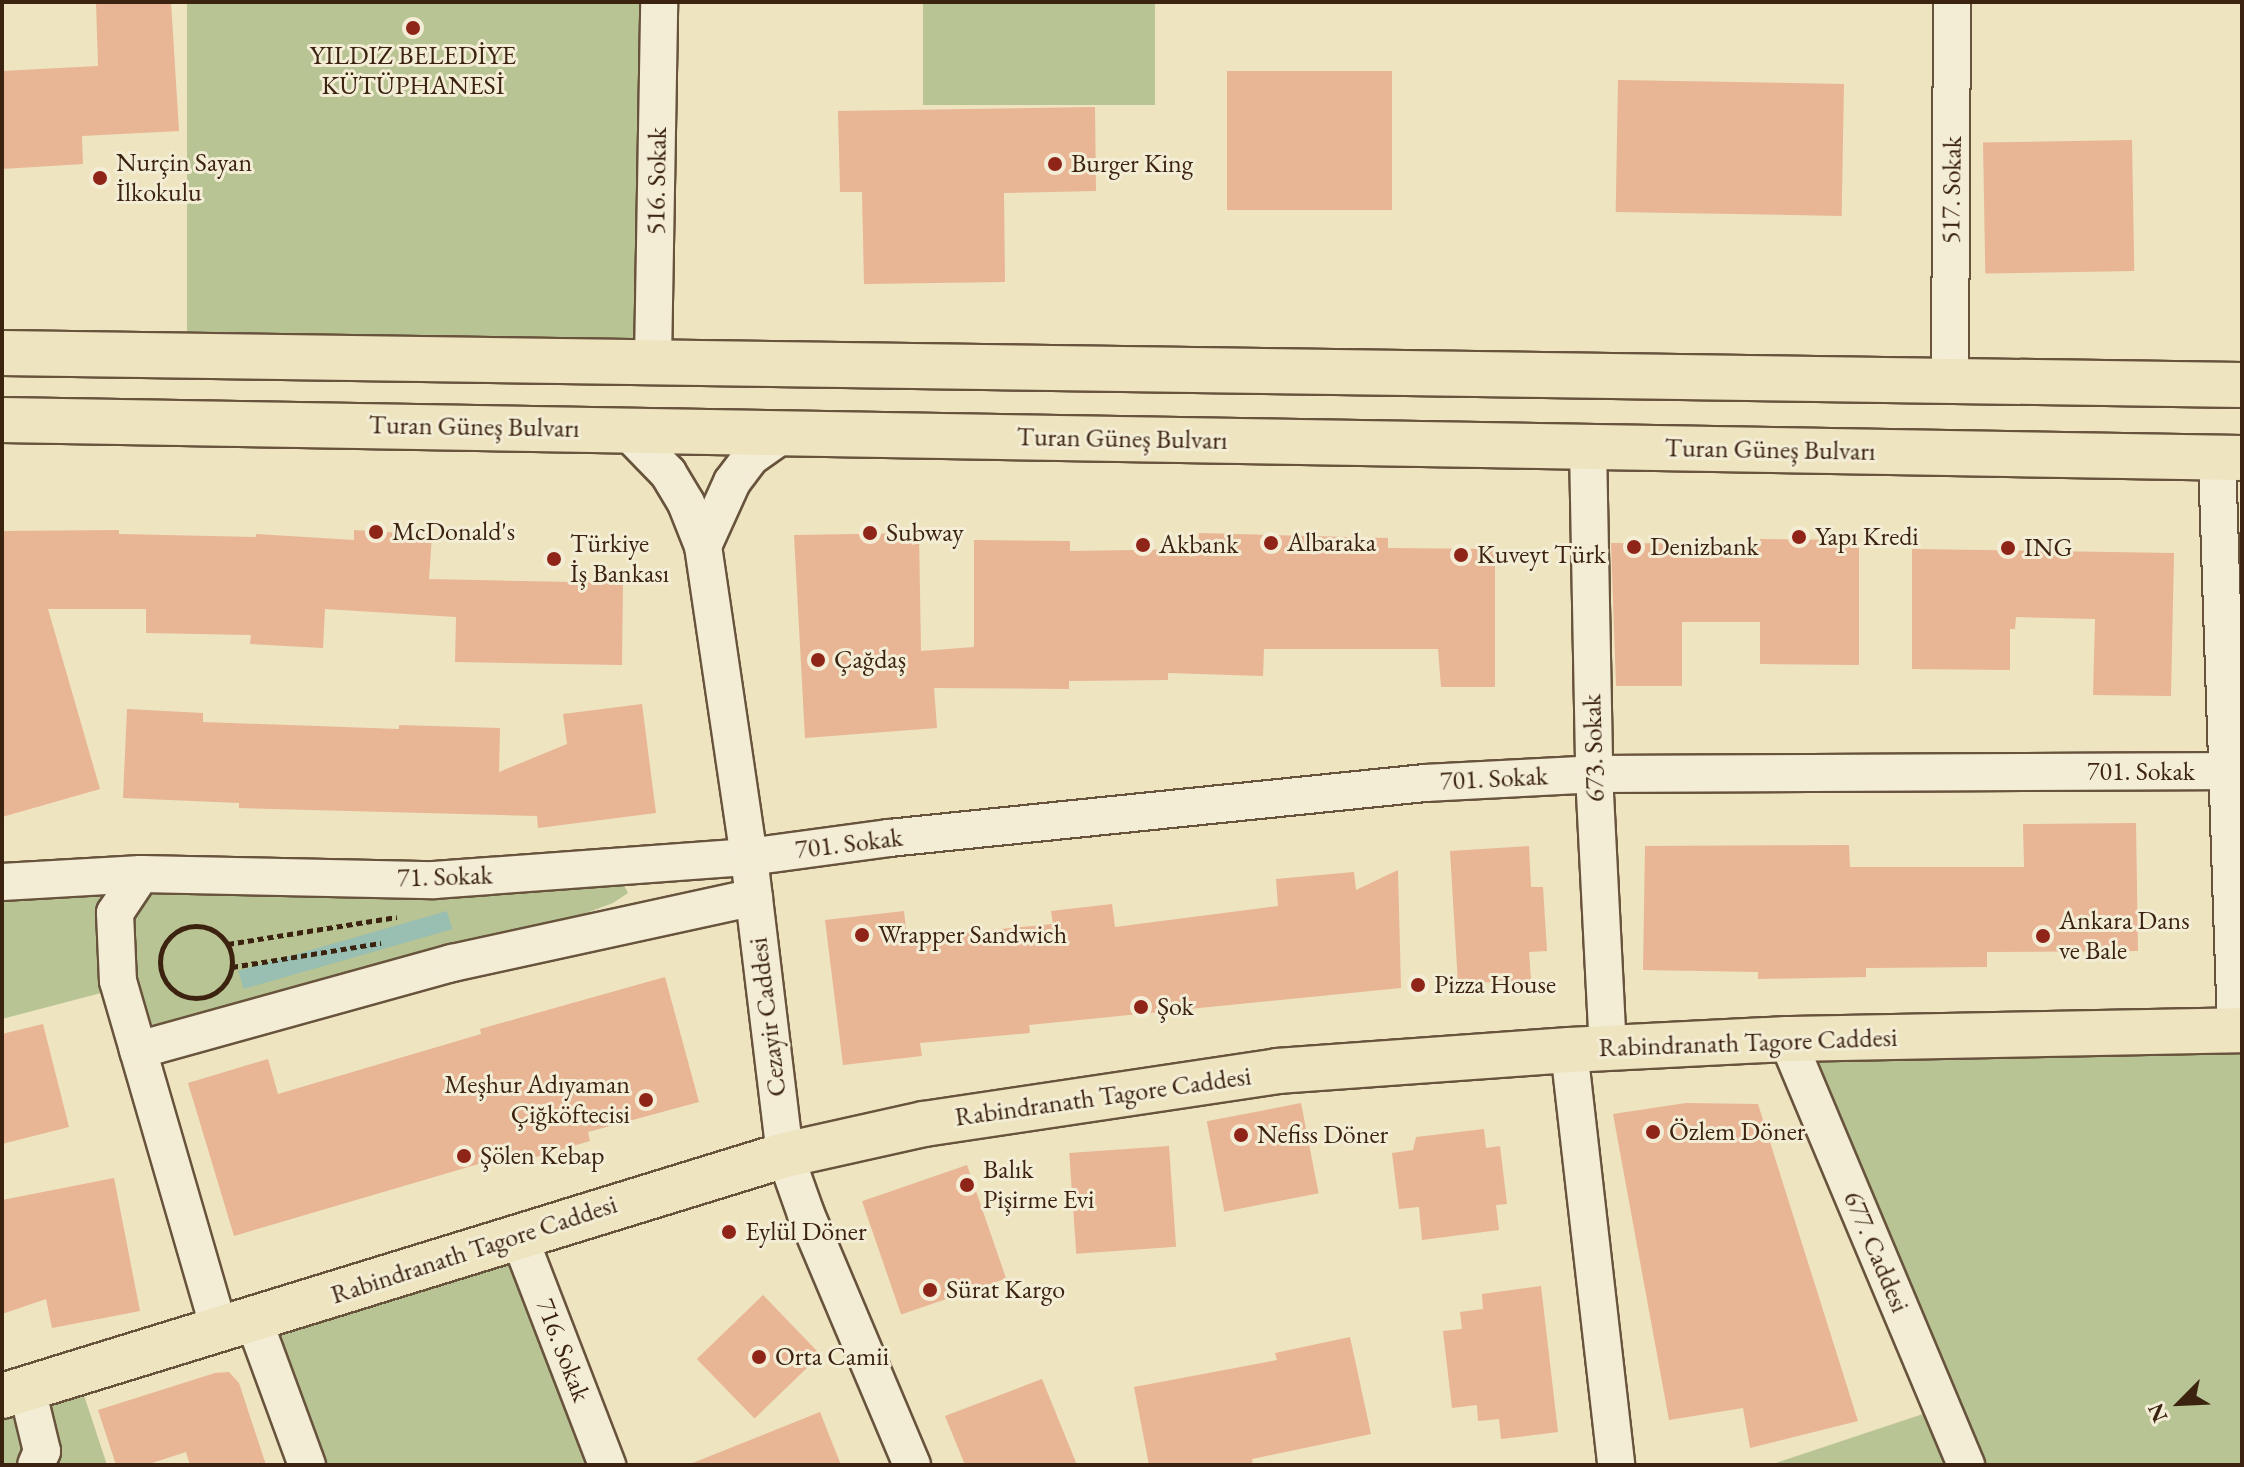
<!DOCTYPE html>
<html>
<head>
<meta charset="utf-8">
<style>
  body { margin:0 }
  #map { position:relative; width:2244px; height:1467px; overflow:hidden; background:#eee4c0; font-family:"EB Garamond",serif }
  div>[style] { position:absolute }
  .green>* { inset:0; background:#b8c493; transform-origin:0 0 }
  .water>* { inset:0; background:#99bfb3; transform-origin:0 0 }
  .building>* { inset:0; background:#e8b595; transform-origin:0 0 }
  .path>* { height:5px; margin-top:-2.5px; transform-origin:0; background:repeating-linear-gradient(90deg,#3b2310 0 6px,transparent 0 10px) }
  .path>.ring { margin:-2.5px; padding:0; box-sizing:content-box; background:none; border:5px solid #3b2310; border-radius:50% }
  .roads { filter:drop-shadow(2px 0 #68533c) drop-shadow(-2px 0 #68533c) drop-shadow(0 2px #68533c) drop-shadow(0 -2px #68533c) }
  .minor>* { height:36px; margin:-18px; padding:0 18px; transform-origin:18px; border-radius:18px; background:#f4edd6 }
  .major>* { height:44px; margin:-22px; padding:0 22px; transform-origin:22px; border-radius:22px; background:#eee4c0 }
  .dots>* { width:22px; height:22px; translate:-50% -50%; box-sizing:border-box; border:4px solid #f4edd6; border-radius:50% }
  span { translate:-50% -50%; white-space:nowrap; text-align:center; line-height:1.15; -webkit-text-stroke:6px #f4edd6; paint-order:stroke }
  .poi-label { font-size:26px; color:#3b2310 }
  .left { translate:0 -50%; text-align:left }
  .right { translate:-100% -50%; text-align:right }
  .street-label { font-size:26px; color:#3b2310 }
  .frame { position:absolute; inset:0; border:4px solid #3b2310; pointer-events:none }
  .north { position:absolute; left:2140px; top:1363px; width:80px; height:80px; -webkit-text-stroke:6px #f4edd6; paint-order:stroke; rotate:246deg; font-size:22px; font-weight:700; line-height:32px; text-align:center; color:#3b2310 }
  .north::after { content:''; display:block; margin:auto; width:28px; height:36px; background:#3b2310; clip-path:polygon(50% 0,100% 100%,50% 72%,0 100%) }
</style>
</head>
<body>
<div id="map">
  <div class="green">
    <i style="left:187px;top:2px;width:472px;height:354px"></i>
    <i style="left:923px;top:2px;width:232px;height:103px"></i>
    <i style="clip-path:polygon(2242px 771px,2242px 1465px,1770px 1465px,1941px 1408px,1787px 1039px,2236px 1030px)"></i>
    <i style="clip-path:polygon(141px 874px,624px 885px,628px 893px,613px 903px,452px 963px,138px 1050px,120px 988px,2px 1019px,2px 882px)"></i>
    <i style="clip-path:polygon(518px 1234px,604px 1458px,584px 1465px,307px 1465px,254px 1320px)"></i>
    <i style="clip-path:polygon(77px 1374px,107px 1465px,2px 1465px,2px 1396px)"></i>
  </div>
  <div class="water">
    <i style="left:447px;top:911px;width:19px;height:217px;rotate:74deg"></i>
  </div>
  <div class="building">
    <i style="clip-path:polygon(96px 2px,171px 2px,179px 131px,82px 136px,83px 164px,2px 169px,2px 71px,98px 66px)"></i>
    <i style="left:1227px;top:71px;width:165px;height:139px"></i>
    <i style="left:1618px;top:80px;width:226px;height:132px;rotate:1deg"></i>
    <i style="clip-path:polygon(1095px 107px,1096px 191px,1004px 193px,1005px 282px,864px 284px,862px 192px,840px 192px,838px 111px)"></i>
    <i style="left:2132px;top:140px;width:131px;height:149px;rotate:89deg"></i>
    <i style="clip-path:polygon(119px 530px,119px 534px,256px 537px,256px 534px,354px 540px,354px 530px,432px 535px,429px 579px,623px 583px,622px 665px,455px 662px,456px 617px,325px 609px,323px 648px,250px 644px,251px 635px,146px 633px,146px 609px,48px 609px,100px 789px,2px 817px,2px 531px)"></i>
    <i style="clip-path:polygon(919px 533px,921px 651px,974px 647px,974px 540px,1070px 541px,1070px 551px,1198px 549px,1199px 533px,1388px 538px,1388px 548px,1495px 549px,1495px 687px,1441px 687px,1438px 649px,1264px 649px,1263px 676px,1168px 673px,1168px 680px,1069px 681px,1069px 689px,934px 688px,937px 728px,805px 738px,794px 535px)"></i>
    <i style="clip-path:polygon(1760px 539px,1859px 540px,1859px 665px,1760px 664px,1760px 622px,1682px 622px,1682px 686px,1616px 686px,1611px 543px,1760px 544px)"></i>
    <i style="clip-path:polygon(1912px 549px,2174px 553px,2171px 696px,2093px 695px,2095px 619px,2016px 617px,2015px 629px,2010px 629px,2010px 670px,1912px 669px)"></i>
    <i style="clip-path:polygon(642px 704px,656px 813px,538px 828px,537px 816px,239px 808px,239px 803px,123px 798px,127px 709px,203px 713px,203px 722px,399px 729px,399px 725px,500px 728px,499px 772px,567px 744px,563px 714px)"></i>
    <i style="clip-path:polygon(2136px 823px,2138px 951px,1987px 952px,1987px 967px,1866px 968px,1866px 977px,1758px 979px,1758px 972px,1643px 970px,1645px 846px,1849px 845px,1850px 867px,2024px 867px,2023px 824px)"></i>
    <i style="clip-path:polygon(1529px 846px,1531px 887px,1543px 887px,1547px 951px,1529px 952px,1531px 980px,1458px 984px,1450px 851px)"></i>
    <i style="clip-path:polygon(1398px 870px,1401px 988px,1029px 1025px,1030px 1033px,920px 1043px,922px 1056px,843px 1065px,825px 920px,904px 911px,907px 938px,1053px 924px,1051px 911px,1112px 904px,1115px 927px,1278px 906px,1276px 879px,1354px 872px,1356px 890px)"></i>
    <i style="clip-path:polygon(665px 977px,699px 1102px,588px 1132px,590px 1141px,519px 1162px,516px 1153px,234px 1236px,188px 1083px,268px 1059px,278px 1094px,481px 1034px,480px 1029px)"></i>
    <i style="clip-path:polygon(43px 1024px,69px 1127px,2px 1144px,2px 1034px)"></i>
    <i style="left:1301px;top:1103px;width:92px;height:96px;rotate:79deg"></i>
    <i style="clip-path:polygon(1686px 1103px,1758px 1104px,1858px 1421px,1750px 1448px,1743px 1408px,1669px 1420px,1613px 1114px)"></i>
    <i style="clip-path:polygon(1484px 1129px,1486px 1148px,1500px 1146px,1507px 1204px,1496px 1205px,1499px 1230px,1422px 1240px,1419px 1207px,1399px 1209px,1392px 1153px,1413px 1150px,1416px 1137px)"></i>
    <i style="left:1169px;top:1146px;width:101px;height:100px;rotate:86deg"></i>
    <i style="left:967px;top:1165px;width:120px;height:111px;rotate:71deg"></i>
    <i style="clip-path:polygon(114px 1178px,140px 1311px,52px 1328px,46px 1299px,2px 1314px,2px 1200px)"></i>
    <i style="clip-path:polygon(1541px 1286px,1558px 1432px,1501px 1439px,1499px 1419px,1478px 1421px,1477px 1405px,1452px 1408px,1443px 1331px,1462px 1329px,1460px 1312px,1483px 1309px,1482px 1294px)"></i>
    <i style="left:763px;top:1295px;width:83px;height:92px;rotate:46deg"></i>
    <i style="clip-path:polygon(1350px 1337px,1371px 1434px,1252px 1459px,1253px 1465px,1149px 1465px,1134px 1387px,1277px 1360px,1275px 1353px)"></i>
    <i style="clip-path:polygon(229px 1372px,239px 1383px,266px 1465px,190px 1465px,186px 1452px,146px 1465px,116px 1465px,98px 1410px,215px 1373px)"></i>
    <i style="clip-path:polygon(1042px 1379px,1077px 1465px,965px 1465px,945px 1416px)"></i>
    <i style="clip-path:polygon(820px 1412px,841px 1465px,690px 1465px,690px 1464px)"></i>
  </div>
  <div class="path">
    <i class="ring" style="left:160px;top:926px;width:67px;height:67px"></i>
    <i style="left:228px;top:944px;width:171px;rotate:-9.1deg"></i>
    <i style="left:232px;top:967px;width:151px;rotate:-9.2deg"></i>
  </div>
  <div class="roads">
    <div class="minor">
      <i style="left:653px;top:360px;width:358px;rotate:-89deg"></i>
      <i style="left:1950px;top:378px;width:376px;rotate:-89.7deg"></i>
      <i style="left:625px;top:429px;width:62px;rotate:45.7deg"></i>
      <i style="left:668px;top:473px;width:35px;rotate:59deg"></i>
      <i style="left:686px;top:503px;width:46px;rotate:68.4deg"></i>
      <i style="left:703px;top:546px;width:314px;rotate:81.6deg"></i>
      <i style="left:749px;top:857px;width:300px;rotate:83.1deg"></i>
      <i style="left:785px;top:1155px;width:63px;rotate:70.4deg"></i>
      <i style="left:806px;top:1214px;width:272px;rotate:67.1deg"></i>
      <i style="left:1588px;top:447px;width:327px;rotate:88.9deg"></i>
      <i style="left:1594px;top:774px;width:274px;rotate:87.1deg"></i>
      <i style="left:2217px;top:459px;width:571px;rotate:88.09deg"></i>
      <i style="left:703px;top:546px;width:70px;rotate:-65.6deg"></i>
      <i style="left:732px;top:482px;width:31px;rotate:-53deg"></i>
      <i style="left:751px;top:457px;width:42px;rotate:-35.2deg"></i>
      <i style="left:141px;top:874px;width:47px;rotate:123.7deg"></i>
      <i style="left:115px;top:913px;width:68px;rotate:87.5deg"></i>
      <i style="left:118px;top:981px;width:365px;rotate:73.8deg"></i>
      <i style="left:2px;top:882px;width:139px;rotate:-3.3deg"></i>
      <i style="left:141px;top:874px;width:293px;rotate:1.2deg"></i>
      <i style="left:434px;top:880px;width:316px;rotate:-4.2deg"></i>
      <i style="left:749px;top:857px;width:141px;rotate:-7.7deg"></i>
      <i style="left:889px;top:838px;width:539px;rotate:-5.86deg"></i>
      <i style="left:1425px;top:783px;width:169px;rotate:-3deg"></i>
      <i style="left:1594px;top:774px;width:648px;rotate:-0.27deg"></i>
      <i style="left:1787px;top:1039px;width:462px;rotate:67.2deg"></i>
      <i style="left:138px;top:1050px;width:326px;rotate:-15.5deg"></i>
      <i style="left:452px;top:963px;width:309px;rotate:-12.3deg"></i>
      <i style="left:1569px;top:1050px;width:418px;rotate:83.5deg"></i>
      <i style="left:518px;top:1234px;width:248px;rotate:68.9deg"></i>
      <i style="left:254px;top:1321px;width:153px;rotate:69.8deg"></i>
      <i style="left:27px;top:1389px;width:64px;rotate:76.4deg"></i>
      <i style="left:42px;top:1451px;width:15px;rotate:113deg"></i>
    </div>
    <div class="major">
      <i style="left:2px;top:353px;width:2240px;rotate:0.82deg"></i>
      <i style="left:2px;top:420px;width:2240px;rotate:0.97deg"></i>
      <i style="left:2px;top:1396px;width:819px;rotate:-17.11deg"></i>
      <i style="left:785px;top:1155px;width:142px;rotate:-12.6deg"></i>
      <i style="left:924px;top:1124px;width:357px;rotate:-8.5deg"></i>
      <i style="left:1277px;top:1071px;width:293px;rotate:-4.1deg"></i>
      <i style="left:1569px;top:1050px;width:218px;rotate:-2.9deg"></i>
      <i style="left:1787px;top:1039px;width:455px;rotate:-1.1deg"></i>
    </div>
  </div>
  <div class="dots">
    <i style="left:413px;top:28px;background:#8f2418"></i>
    <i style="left:1055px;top:164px;background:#8f2418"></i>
    <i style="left:100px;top:178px;background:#8f2418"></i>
    <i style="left:376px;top:532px;background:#8f2418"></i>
    <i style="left:870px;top:533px;background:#8f2418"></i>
    <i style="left:1799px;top:537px;background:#8f2418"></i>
    <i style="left:1271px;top:543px;background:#8f2418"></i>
    <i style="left:1143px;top:545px;background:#8f2418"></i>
    <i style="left:1634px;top:547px;background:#8f2418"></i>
    <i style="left:2008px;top:548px;background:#8f2418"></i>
    <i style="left:1461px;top:555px;background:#8f2418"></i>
    <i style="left:554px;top:559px;background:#8f2418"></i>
    <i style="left:818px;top:660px;background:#8f2418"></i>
    <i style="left:862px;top:935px;background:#8f2418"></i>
    <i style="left:2043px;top:936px;background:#8f2418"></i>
    <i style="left:1418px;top:985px;background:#8f2418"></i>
    <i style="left:1141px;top:1007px;background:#8f2418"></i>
    <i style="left:646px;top:1100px;background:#8f2418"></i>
    <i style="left:1653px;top:1132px;background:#8f2418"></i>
    <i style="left:1241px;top:1135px;background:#8f2418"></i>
    <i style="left:464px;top:1156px;background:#8f2418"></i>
    <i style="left:967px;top:1185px;background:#8f2418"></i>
    <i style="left:729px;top:1232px;background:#8f2418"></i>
    <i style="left:930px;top:1290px;background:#8f2418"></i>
    <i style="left:759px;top:1357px;background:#8f2418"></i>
  </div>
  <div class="poi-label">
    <span style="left:413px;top:71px">YILDIZ BELEDİYE<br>KÜTÜPHANESİ</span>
    <span class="left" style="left:116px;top:178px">Nurçin Sayan<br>İlkokulu</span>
    <span class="left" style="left:1071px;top:164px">Burger King</span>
    <span class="left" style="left:392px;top:532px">McDonald's</span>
    <span class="left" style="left:886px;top:533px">Subway</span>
    <span class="left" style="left:1815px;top:537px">Yapı Kredi</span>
    <span class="left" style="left:1287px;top:543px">Albaraka</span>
    <span class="left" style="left:570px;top:559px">Türkiye<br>İş Bankası</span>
    <span class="left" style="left:1159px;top:545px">Akbank</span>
    <span class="left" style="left:1650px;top:547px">Denizbank</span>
    <span class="left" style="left:2024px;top:548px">ING</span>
    <span class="left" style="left:1477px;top:555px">Kuveyt Türk</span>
    <span class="left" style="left:834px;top:660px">Çağdaş</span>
    <span class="left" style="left:2059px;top:936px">Ankara Dans<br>ve Bale</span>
    <span class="left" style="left:878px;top:935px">Wrapper Sandwich</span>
    <span class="left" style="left:1434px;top:985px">Pizza House</span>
    <span class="left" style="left:1157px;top:1007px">Şok</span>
    <span class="right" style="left:630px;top:1100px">Meşhur Adıyaman<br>Çiğköftecisi</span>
    <span class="left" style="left:1669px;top:1132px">Özlem Döner</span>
    <span class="left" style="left:1257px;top:1135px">Nefiss Döner</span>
    <span class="left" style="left:480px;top:1156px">Şölen Kebap</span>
    <span class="left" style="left:983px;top:1185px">Balık<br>Pişirme Evi</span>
    <span class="left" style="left:745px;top:1232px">Eylül Döner</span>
    <span class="left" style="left:946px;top:1290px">Sürat Kargo</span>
    <span class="left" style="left:775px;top:1357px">Orta Camii</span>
  </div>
  <div class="street-label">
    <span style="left:657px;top:181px;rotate:-89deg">516. Sokak</span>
    <span style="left:1952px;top:190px;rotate:-89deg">517. Sokak</span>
    <span style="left:474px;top:427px;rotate:1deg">Turan Güneş Bulvarı</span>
    <span style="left:1122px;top:439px;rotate:1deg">Turan Güneş Bulvarı</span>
    <span style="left:1770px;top:450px;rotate:1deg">Turan Güneş Bulvarı</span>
    <span style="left:1594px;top:748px;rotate:-92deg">673. Sokak</span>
    <span style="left:2141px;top:772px">701. Sokak</span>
    <span style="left:1494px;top:779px;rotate:-3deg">701. Sokak</span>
    <span style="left:849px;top:844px;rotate:-7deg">701. Sokak</span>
    <span style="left:445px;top:877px;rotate:-2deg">71. Sokak</span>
    <span style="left:768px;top:1017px;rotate:-97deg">Cezayir Caddesi</span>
    <span style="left:1748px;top:1043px;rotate:-2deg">Rabindranath Tagore Caddesi</span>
    <span style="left:1103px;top:1097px;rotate:-8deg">Rabindranath Tagore Caddesi</span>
    <span style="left:474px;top:1250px;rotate:-18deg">Rabindranath Tagore Caddesi</span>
    <span style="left:1876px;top:1252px;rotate:67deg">677. Caddesi</span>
    <span style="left:563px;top:1350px;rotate:69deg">716. Sokak</span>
  </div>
  <div class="frame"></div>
  <div class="north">N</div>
</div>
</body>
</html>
